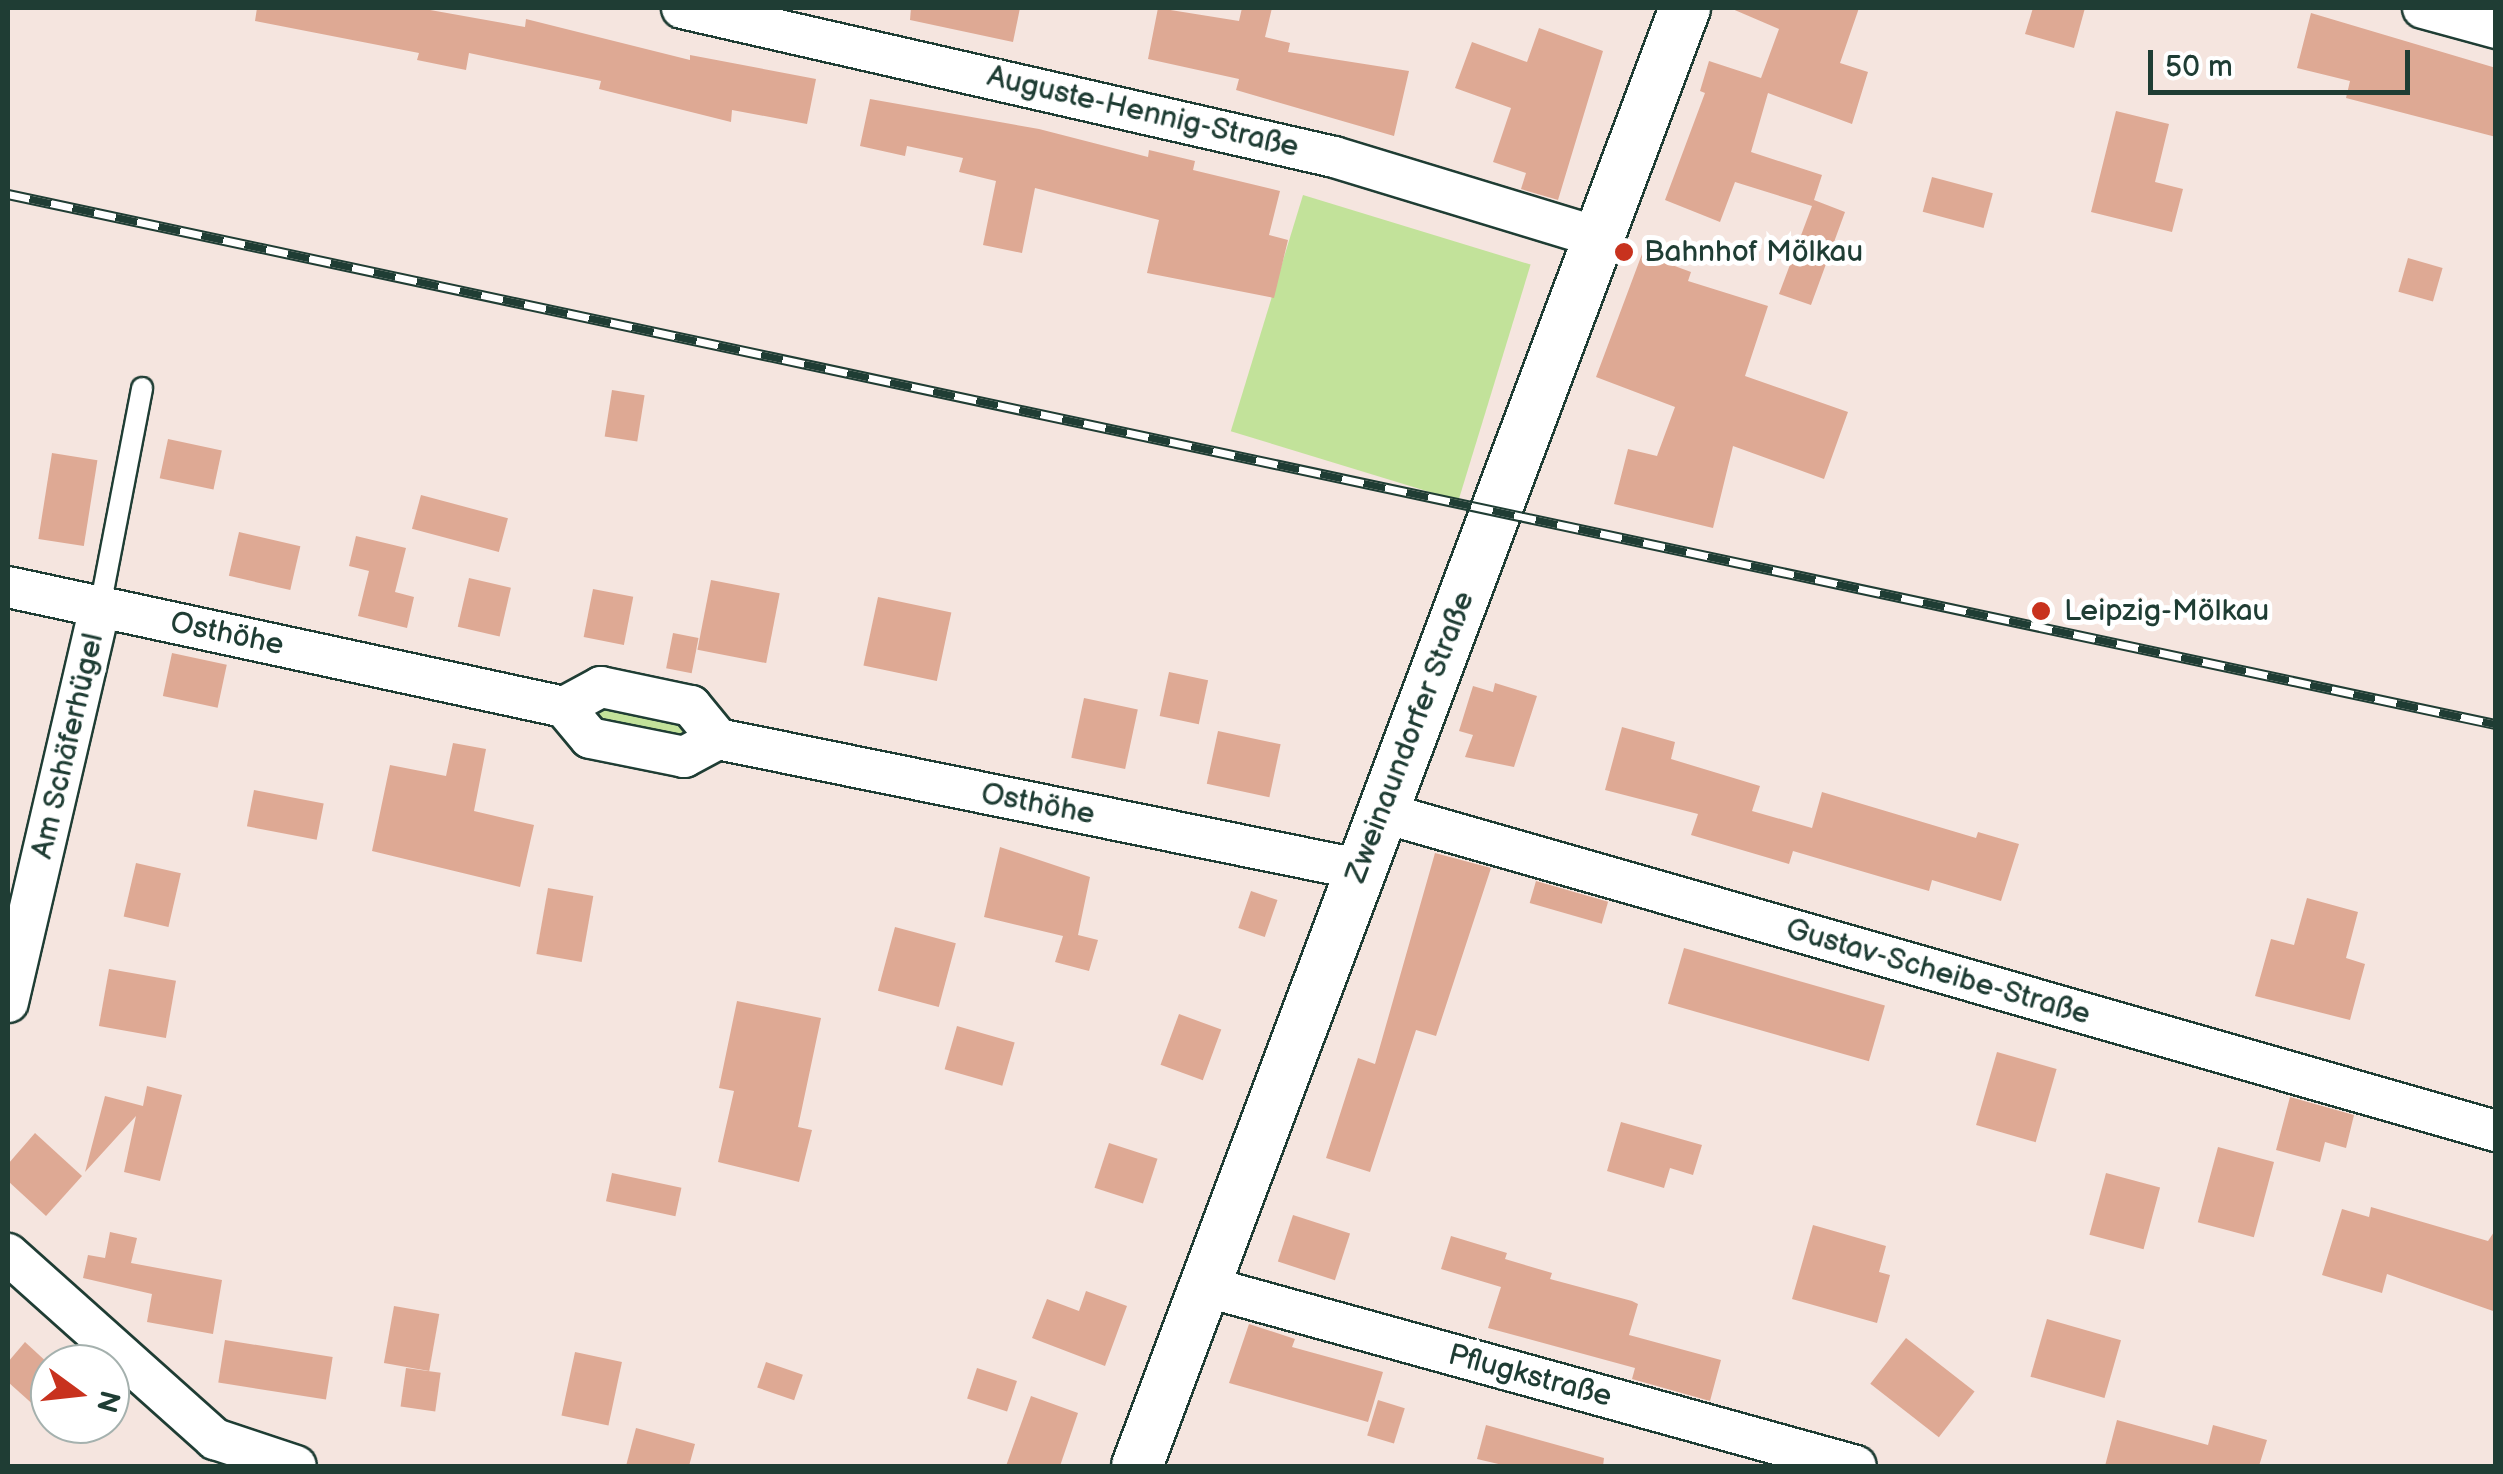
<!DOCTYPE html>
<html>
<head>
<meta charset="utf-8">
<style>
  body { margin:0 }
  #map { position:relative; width:2503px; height:1474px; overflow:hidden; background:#f5e5df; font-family:"Balsamiq Sans",sans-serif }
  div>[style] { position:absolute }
  .green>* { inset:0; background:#c2e29a; transform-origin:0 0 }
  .building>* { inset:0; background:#dea994; transform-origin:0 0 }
  .roads { filter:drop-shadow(2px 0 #1f3d34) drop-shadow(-2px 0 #1f3d34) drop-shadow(0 2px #1f3d34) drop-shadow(0 -2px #1f3d34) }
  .service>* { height:20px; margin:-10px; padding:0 10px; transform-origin:10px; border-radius:10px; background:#fff }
  .minor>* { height:40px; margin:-20px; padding:0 20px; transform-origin:20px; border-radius:20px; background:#fff }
  .tertiary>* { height:50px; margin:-25px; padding:0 25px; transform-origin:25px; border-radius:25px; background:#fff }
  .rail>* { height:11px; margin-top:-5.5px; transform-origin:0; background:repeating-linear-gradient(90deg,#fff 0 22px,#1f3d34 0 44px); box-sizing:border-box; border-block:2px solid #1f3d34 }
  .dots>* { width:28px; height:28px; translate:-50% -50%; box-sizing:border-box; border:5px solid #fff; border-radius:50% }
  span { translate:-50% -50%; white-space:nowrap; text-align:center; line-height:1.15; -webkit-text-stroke:10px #fff; paint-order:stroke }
  .street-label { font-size:30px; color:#1f3d34 }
  .poi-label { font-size:30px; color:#1f3d34 }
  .left { translate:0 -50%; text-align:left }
  .frame { position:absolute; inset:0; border:10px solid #1f3d34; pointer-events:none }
  .north { position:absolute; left:30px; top:1344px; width:100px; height:100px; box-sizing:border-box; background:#fff; border:2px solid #a5b1ae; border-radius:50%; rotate:105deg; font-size:28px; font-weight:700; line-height:40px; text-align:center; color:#1f3d34 }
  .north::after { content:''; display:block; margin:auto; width:35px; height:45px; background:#c8321e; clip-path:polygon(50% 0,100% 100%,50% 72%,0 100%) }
  .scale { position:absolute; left:2148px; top:50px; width:262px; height:45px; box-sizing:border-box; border:5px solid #1f3d34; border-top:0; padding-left:12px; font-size:30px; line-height:35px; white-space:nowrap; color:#1f3d34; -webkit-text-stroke:8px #fff; paint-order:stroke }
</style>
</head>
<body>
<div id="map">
  <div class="green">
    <i style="left:1303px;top:195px;width:238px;height:247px;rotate:17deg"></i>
    <i style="clip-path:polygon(589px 705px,683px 716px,691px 739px,599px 730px)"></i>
  </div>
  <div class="building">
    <i style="clip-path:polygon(257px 8px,419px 8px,525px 27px,526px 19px,690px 60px,690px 55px,816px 79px,807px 124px,732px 110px,731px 122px,599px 89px,601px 81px,469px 53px,466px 70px,417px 60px,419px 53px,255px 21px)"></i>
    <i style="clip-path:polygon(911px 8px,1020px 8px,1013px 42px,910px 20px)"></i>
    <i style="clip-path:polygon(1158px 8px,1239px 21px,1242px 8px,1272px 8px,1265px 37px,1290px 43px,1288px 52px,1409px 71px,1394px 136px,1236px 90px,1239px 79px,1148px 59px)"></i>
    <i style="clip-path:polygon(1730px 8px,1859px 8px,1840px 63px,1868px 72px,1852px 124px,1768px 93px,1751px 152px,1822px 175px,1814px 200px,1845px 212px,1811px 305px,1779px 294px,1812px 206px,1735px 182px,1720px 222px,1665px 200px,1705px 93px,1700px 91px,1709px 61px,1761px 78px,1779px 29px)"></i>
    <i style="clip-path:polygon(2033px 8px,2085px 8px,2074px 48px,2025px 34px)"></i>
    <i style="clip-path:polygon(2311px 13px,2496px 68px,2496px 137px,2346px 98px,2350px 81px,2297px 68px)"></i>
    <i style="clip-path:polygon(1539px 28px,1603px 51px,1558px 200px,1521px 189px,1526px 173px,1493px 162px,1511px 108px,1455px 88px,1472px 42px,1527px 62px)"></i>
    <i style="clip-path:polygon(870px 99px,1039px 129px,1148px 157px,1149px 150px,1195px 161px,1193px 170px,1280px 191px,1269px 235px,1288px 240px,1274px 298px,1147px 273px,1159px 220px,1035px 188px,1022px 253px,983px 245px,996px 181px,959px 172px,963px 158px,907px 146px,905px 156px,860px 146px)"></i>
    <i style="clip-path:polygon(2116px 111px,2169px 124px,2155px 182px,2183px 189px,2172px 232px,2091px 212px)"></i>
    <i style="left:1932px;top:177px;width:63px;height:36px;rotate:15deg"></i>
    <i style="clip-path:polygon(1642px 254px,1691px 272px,1688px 281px,1768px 306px,1745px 376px,1848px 412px,1824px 479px,1733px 446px,1713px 528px,1614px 504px,1628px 449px,1657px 456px,1675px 407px,1596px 377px)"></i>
    <i style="left:2408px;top:258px;width:36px;height:35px;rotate:16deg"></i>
    <i style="left:612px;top:390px;width:33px;height:47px;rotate:9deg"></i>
    <i style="left:168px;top:439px;width:55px;height:40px;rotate:12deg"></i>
    <i style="left:52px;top:453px;width:46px;height:87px;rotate:9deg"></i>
    <i style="left:421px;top:495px;width:90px;height:35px;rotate:15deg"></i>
    <i style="left:239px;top:532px;width:63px;height:45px;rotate:13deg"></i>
    <i style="clip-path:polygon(356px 536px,406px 548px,395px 592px,414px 597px,407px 628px,358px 616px,369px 571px,349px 566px)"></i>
    <i style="left:469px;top:578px;width:43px;height:50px;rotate:13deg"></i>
    <i style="left:711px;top:580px;width:70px;height:71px;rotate:11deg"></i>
    <i style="left:593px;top:589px;width:41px;height:49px;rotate:11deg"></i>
    <i style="left:878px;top:597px;width:75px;height:70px;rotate:12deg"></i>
    <i style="left:673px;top:633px;width:26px;height:36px;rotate:11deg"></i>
    <i style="left:172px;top:653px;width:56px;height:44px;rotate:12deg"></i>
    <i style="left:1169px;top:672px;width:40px;height:45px;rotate:12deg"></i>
    <i style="clip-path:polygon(1495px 683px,1537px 696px,1514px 767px,1465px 757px,1473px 735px,1459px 731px,1473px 686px,1493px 692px)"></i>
    <i style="left:1084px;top:698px;width:55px;height:61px;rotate:12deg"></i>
    <i style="clip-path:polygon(1622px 727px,1675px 742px,1671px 759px,1760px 786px,1752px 811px,1812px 828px,1822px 792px,1976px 838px,1978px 832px,2019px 844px,2001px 901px,1932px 880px,1929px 891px,1793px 851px,1789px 864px,1691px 835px,1698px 814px,1605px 790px)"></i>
    <i style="left:1218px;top:731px;width:64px;height:54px;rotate:12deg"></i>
    <i style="clip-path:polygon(453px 743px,486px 749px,474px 811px,534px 825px,520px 887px,372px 851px,390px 765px,446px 776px)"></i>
    <i style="left:254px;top:790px;width:71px;height:37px;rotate:11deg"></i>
    <i style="clip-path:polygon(1000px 847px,1090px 877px,1078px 935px,1098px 940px,1089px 971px,1055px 962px,1063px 936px,984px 917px)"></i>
    <i style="clip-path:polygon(1435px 853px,1491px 868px,1436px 1036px,1416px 1030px,1370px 1172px,1326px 1158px,1358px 1058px,1375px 1064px)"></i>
    <i style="left:136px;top:863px;width:46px;height:55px;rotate:13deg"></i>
    <i style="left:1536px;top:881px;width:75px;height:23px;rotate:16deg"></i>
    <i style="left:548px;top:888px;width:46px;height:67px;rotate:10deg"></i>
    <i style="left:1251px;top:891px;width:28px;height:39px;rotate:19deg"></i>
    <i style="clip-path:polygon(2307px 898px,2358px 912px,2346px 958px,2365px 964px,2350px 1020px,2255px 996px,2271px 939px,2294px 945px)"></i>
    <i style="left:895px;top:927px;width:63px;height:66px;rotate:15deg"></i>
    <i style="left:1684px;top:948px;width:209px;height:58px;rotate:16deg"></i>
    <i style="left:109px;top:969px;width:68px;height:58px;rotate:10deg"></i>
    <i style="clip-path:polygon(737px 1001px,821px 1018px,798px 1127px,812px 1130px,799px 1182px,718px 1162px,734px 1091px,719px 1088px)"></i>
    <i style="left:1179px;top:1014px;width:45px;height:54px;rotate:20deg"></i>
    <i style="left:957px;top:1026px;width:60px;height:45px;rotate:16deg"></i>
    <i style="left:1997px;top:1052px;width:62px;height:76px;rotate:16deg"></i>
    <i style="clip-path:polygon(147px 1086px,182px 1095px,160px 1181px,124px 1172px,136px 1116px,85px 1172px,105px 1096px,143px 1106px)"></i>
    <i style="clip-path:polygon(2290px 1097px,2354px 1115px,2346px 1148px,2325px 1142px,2320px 1162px,2276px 1150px)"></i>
    <i style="clip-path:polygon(1621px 1122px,1702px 1145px,1693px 1175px,1670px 1168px,1664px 1188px,1607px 1171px)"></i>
    <i style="clip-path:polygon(35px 1133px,82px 1176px,46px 1216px,8px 1181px,8px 1164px)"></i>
    <i style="left:1109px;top:1143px;width:51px;height:47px;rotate:18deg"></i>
    <i style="left:2218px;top:1147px;width:58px;height:78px;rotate:15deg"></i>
    <i style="left:612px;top:1173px;width:71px;height:29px;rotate:12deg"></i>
    <i style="left:2106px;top:1173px;width:56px;height:64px;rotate:15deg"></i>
    <i style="clip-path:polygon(2371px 1207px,2488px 1241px,2496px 1229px,2496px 1312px,2387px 1274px,2382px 1293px,2322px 1275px,2342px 1209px,2369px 1217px)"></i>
    <i style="left:1293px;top:1215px;width:60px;height:49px;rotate:18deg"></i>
    <i style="clip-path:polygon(1813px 1225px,1886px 1246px,1879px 1272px,1890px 1275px,1877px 1323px,1792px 1299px)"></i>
    <i style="clip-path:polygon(110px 1232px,137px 1238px,131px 1263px,222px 1280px,213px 1334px,147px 1322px,152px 1294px,83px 1278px,88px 1255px,105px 1258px)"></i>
    <i style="clip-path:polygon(1451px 1236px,1507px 1253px,1505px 1259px,1552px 1273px,1550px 1279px,1632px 1301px,1638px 1304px,1629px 1335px,1721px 1360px,1710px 1401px,1632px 1379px,1635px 1368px,1488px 1328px,1501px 1287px,1441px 1269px)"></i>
    <i style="clip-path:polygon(1086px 1291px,1127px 1306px,1105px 1366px,1032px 1338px,1047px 1299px,1079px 1311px)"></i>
    <i style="left:394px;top:1306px;width:46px;height:58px;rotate:10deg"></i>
    <i style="left:2047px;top:1319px;width:77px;height:60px;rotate:16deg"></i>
    <i style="clip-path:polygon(1249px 1324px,1295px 1339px,1292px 1347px,1383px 1372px,1368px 1422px,1229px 1383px)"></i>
    <i style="left:1906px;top:1338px;width:87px;height:58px;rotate:38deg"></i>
    <i style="left:225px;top:1340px;width:109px;height:43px;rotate:9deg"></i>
    <i style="clip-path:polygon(25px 1342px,50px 1365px,50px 1394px,37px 1408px,8px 1382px,8px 1362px)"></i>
    <i style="left:575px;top:1352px;width:48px;height:65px;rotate:12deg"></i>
    <i style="left:766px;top:1362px;width:39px;height:27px;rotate:19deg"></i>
    <i style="left:406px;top:1368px;width:35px;height:39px;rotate:8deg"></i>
    <i style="left:977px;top:1368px;width:42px;height:32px;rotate:18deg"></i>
    <i style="clip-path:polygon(1031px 1396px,1078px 1413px,1060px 1466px,1006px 1466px)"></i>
    <i style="left:1378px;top:1400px;width:28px;height:37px;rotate:17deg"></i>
    <i style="clip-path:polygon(2117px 1420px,2208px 1445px,2213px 1425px,2267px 1440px,2259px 1466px,2105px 1466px)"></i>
    <i style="clip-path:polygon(1486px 1425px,1604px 1458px,1603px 1466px,1507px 1466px,1477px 1459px)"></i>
    <i style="clip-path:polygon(636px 1428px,695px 1444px,689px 1466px,626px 1466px)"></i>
  </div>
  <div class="roads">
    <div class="service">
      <i style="left:100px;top:607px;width:223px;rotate:-79.1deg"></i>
    </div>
    <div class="minor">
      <i style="left:682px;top:8px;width:669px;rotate:12.87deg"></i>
      <i style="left:1334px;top:157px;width:276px;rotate:16.9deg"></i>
      <i style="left:2423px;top:8px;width:76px;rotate:15.3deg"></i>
      <i style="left:8px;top:587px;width:569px;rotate:12.18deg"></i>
      <i style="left:564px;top:707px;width:40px;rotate:50deg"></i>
      <i style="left:590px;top:738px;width:96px;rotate:11.4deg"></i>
      <i style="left:684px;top:757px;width:38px;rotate:-28deg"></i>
      <i style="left:718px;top:739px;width:653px;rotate:11.48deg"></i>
      <i style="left:564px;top:707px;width:42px;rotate:-28.4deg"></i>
      <i style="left:601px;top:687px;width:92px;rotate:11.9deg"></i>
      <i style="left:691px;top:706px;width:43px;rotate:50.7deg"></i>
      <i style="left:1381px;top:812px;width:1160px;rotate:15.97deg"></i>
      <i style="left:8px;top:1002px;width:406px;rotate:-76.9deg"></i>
      <i style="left:8px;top:1254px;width:278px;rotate:41.8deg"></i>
      <i style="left:215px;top:1439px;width:85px;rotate:18.4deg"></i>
      <i style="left:1204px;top:1286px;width:676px;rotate:15.43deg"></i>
    </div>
    <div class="tertiary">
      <i style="left:1137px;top:1466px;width:1558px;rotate:-69.4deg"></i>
    </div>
  </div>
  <div class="rail">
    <i style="left:8px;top:194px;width:2544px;rotate:12.03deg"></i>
  </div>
  <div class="dots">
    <i style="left:1624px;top:252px;background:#c8321e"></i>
    <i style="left:2041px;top:611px;background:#c8321e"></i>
  </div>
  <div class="street-label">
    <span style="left:1143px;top:112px;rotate:13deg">Auguste-Hennig-Straße</span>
    <span style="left:227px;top:634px;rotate:12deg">Osthöhe</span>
    <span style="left:1410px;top:737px;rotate:-69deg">Zweinaundorfer Straße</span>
    <span style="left:68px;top:746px;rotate:-77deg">Am Schäferhügel</span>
    <span style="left:1038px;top:804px;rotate:11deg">Osthöhe</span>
    <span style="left:1938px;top:972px;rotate:16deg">Gustav-Scheibe-Straße</span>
    <span style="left:1530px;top:1376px;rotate:15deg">Pflugkstraße</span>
  </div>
  <div class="poi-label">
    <span class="left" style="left:1644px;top:252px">Bahnhof Mölkau</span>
    <span class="left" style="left:2064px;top:611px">Leipzig-Mölkau</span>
  </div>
  <div class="frame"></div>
  <div class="north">N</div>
  <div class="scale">50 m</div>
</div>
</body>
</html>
